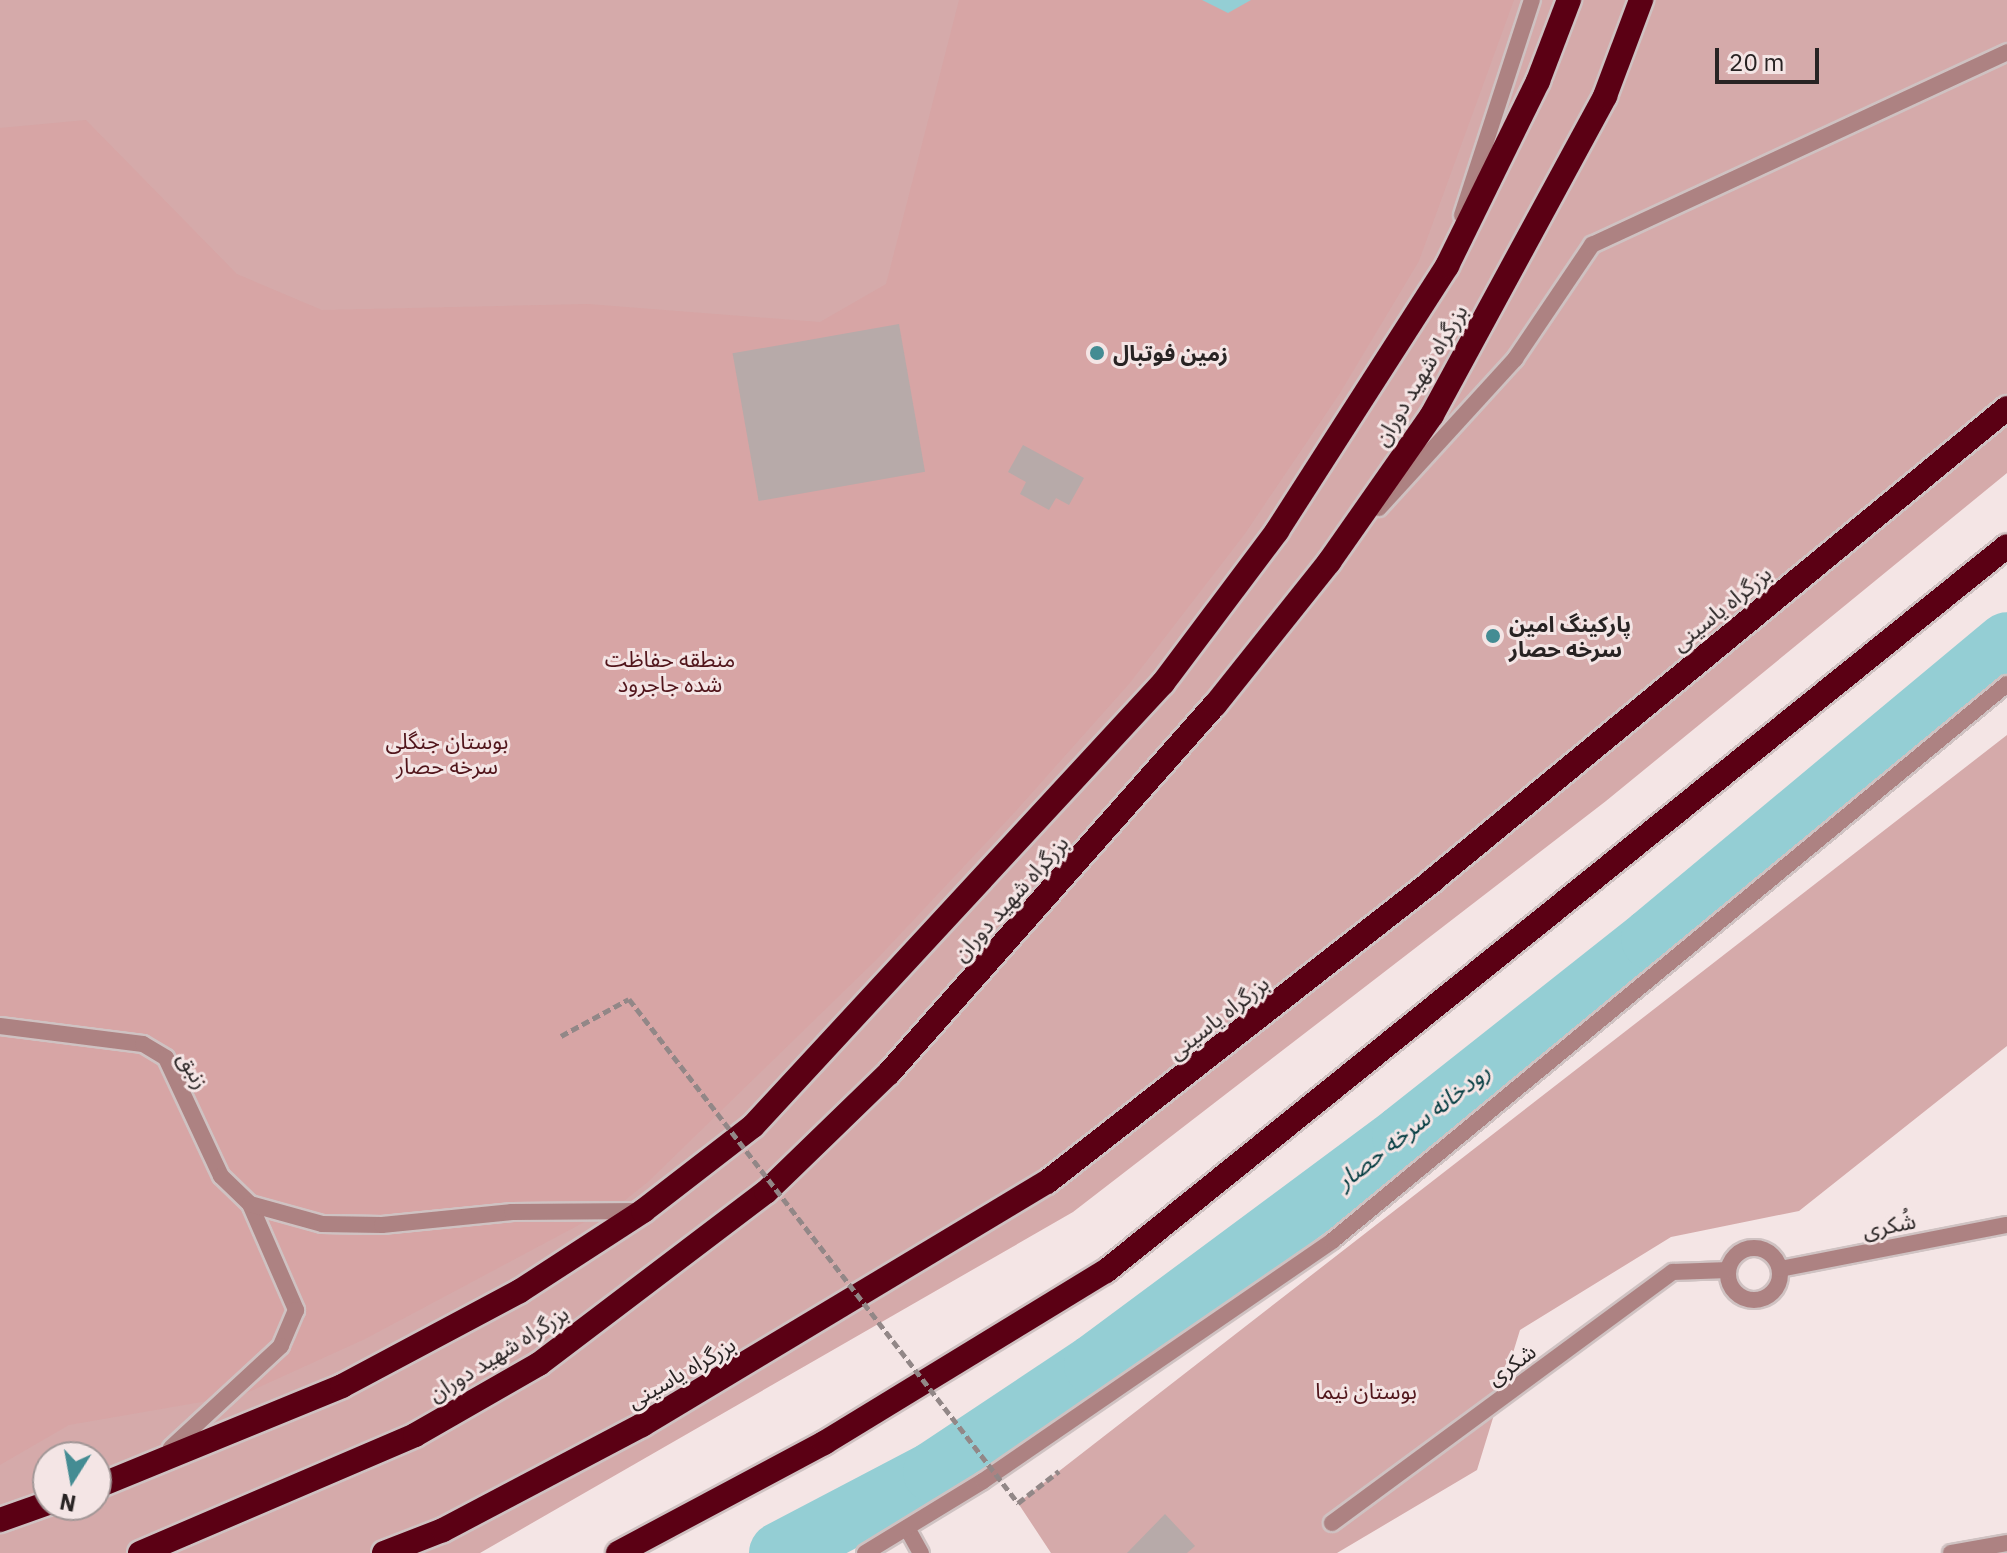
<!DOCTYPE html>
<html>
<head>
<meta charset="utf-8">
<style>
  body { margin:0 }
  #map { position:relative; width:2007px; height:1553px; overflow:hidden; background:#f4e5e5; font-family:"IBM Plex Sans","Noto Sans Arabic",sans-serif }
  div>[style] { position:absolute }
  .green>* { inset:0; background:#d5aaaa }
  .forest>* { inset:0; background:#d7a5a5 }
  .water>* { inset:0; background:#94ced4 }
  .river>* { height:62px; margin:-31px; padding:0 31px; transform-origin:31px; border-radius:31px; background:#94ced4 }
  .building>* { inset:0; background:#b7aaa9; transform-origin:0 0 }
  .roads { filter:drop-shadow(2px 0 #cfc2c2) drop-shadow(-2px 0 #cfc2c2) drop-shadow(0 2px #cfc2c2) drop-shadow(0 -2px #cfc2c2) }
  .lane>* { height:16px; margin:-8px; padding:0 8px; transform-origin:8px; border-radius:8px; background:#ad8282 }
  .street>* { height:16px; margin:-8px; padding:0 8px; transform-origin:8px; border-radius:8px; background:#ad8282 }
  .street>.ring { margin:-8px; padding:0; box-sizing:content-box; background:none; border:16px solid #ad8282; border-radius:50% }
  .highway>* { height:24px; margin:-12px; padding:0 12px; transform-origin:12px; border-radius:12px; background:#5b0014 }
  .path-bridge>* { height:5px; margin-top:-2.5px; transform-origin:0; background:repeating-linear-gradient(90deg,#928787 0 8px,transparent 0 12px) }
  .dots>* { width:22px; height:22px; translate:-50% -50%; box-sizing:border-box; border:4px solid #f4e5e5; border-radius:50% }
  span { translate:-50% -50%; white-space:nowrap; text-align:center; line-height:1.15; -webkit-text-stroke:6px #f4e5e5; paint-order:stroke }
  .poi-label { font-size:22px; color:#282323; font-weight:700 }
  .left { translate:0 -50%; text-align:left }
  .street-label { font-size:22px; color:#282323 }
  .park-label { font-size:22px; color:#51151b }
  .water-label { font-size:24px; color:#033c41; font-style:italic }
  .north { position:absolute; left:32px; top:1441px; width:80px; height:80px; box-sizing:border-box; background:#f4e5e5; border:2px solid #a29797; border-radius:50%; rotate:191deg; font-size:22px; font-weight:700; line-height:32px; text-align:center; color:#282323 }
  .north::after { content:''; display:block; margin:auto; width:28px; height:36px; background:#448c93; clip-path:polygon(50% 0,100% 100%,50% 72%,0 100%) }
  .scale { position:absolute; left:1715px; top:48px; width:104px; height:36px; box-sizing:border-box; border:4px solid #282323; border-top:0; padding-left:10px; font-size:24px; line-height:28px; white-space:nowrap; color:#282323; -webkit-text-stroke:6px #f4e5e5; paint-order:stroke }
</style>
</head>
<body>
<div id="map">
  <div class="green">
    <i style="clip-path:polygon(evenodd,0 0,2007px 0,2007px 473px,1606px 801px,1073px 1212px,480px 1553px,0 1553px,0 0,48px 1457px,96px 1457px,96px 1505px,48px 1505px,48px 1457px)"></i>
    <i style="clip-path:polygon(2007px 735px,2007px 1046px,1799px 1211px,1671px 1237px,1520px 1330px,1477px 1470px,1337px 1553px,1051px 1553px,1018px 1503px)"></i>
  </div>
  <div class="forest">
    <i style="clip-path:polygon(959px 0,1514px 0,1419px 261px,1340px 393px,1244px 535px,1129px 684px,1014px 813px,875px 961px,649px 1181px,624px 1201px,365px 1339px,242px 1395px,69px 1425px,0 1465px,0 128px,86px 120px,237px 274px,322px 310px,588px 304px,820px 322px,886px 284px)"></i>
  </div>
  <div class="water">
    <i style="clip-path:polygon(1202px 0,1251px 0,1228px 13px)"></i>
  </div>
  <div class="river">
    <i style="left:780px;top:1553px;width:174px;rotate:-27.7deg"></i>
    <i style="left:934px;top:1472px;width:193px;rotate:-33.6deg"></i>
    <i style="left:1095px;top:1365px;width:384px;rotate:-36.6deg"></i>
    <i style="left:1403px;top:1136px;width:318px;rotate:-38.3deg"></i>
    <i style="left:1652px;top:939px;width:462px;rotate:-39.8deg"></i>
  </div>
  <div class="building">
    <i style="left:899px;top:324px;width:150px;height:169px;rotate:80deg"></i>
    <i style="clip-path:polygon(1023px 445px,1084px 478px,1069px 505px,1056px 498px,1049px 510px,1020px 494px,1026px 482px,1008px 472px)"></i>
    <i style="clip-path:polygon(1165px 1514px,1195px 1546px,1187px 1553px,1127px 1553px)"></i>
  </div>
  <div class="roads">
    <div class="lane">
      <i style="left:1462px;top:215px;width:226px;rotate:-72deg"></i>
      <i style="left:0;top:1026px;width:144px;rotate:7.2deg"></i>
      <i style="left:143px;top:1044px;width:27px;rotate:31deg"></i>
      <i style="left:166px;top:1058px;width:130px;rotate:65deg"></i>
      <i style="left:221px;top:1176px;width:40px;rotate:44deg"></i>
      <i style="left:250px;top:1204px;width:116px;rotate:66.5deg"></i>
      <i style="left:296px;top:1310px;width:39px;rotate:113deg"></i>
      <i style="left:281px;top:1346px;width:150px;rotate:137.2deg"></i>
      <i style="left:250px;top:1204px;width:75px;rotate:15.5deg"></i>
      <i style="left:322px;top:1224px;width:60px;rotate:1deg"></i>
      <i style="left:382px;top:1225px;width:131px;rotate:-5.7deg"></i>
      <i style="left:512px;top:1212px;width:129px;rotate:-0.4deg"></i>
      <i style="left:907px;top:1528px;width:29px;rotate:61deg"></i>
      <i style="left:865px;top:1553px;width:138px;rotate:-31.4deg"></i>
    </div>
    <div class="street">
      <i style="left:1379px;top:508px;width:202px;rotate:-47.6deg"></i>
      <i style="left:1515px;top:359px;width:138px;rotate:-56deg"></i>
      <i style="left:1592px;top:245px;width:458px;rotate:-24.9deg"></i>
      <i class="ring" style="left:1728px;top:1248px;width:36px;height:36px"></i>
      <i style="left:1780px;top:1269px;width:231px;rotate:-11deg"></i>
      <i style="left:983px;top:1481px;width:424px;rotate:-34.5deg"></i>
      <i style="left:1332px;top:1241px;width:875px;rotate:-39.53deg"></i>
      <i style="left:1332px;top:1523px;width:423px;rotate:-36.4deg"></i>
      <i style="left:1673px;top:1272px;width:55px;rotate:-2.1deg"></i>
      <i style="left:1951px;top:1553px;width:57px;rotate:-10.1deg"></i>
    </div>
    <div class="highway">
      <i style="left:96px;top:1487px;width:266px;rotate:-22.3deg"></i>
      <i style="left:342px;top:1386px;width:202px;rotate:-28.1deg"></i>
      <i style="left:520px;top:1291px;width:147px;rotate:-33deg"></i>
      <i style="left:643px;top:1211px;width:139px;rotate:-37.7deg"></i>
      <i style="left:753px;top:1126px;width:604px;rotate:-47.22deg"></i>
      <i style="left:1163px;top:683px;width:190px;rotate:-53.1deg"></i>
      <i style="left:1277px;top:531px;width:315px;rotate:-57.3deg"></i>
      <i style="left:1447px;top:266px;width:206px;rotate:-63.8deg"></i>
      <i style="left:1538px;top:81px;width:87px;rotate:-69.1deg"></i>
      <i style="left:0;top:1520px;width:51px;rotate:-19.5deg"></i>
      <i style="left:140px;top:1553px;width:299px;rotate:-23.2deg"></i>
      <i style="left:415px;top:1435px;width:143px;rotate:-29.8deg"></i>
      <i style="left:539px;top:1364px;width:285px;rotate:-37.2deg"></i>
      <i style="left:766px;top:1192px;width:171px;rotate:-44.1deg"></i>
      <i style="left:889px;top:1073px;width:492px;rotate:-48.5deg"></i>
      <i style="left:1215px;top:705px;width:183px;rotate:-51.4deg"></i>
      <i style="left:1329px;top:562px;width:179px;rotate:-55deg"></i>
      <i style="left:1432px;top:415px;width:363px;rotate:-61.5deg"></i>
      <i style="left:1605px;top:96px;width:103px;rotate:-69.4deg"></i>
      <i style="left:384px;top:1553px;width:63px;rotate:-21.3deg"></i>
      <i style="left:443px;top:1530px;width:225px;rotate:-27.8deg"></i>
      <i style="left:642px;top:1425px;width:472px;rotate:-31deg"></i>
      <i style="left:1047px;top:1182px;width:490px;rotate:-38deg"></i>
      <i style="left:1433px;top:880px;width:743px;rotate:-39.43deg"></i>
      <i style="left:618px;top:1553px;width:234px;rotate:-28.1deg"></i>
      <i style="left:824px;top:1443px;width:330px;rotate:-31.4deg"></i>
      <i style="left:1106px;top:1271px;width:1156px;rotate:-38.82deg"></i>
    </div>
  </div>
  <div class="path-bridge">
    <i style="left:561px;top:1036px;width:77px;rotate:-28.6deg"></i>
    <i style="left:629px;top:999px;width:637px;rotate:52.34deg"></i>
    <i style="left:1018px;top:1503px;width:52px;rotate:-38deg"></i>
  </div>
  <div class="dots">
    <i style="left:1097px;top:353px;background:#448c93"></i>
    <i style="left:1493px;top:636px;background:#448c93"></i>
  </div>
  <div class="poi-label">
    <span class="left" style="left:1113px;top:353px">زمین فوتبال</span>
    <span class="left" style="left:1509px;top:636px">پارکینگ امین<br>سرخه حصار</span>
  </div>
  <div class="street-label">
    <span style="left:1420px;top:375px;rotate:-59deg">بزرگراه شهید دوران</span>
    <span style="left:1721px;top:608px;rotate:-39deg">بزرگراه یاسینی</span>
    <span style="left:1010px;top:898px;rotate:-48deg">بزرگراه شهید دوران</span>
    <span style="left:1218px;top:1017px;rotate:-38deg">بزرگراه یاسینی</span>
    <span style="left:194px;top:1070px;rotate:61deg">زنبق</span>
    <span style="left:1889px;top:1225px;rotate:-11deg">شُکری</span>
    <span style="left:498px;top:1353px;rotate:-32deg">بزرگراه شهید دوران</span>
    <span style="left:1511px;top:1364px;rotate:-36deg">شکری</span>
    <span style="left:681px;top:1372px;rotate:-30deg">بزرگراه یاسینی</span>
  </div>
  <div class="park-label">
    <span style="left:670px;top:671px">منطقه حفاظت<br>شده جاجرود</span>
    <span style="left:447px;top:753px">بوستان جنگلی<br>سرخه حصار</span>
    <span style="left:1366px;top:1391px">بوستان نیما</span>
  </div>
  <div class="water-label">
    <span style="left:1413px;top:1126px;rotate:-38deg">رودخانه سرخه حصار</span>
  </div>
  <div class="north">N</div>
  <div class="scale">20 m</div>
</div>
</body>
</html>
